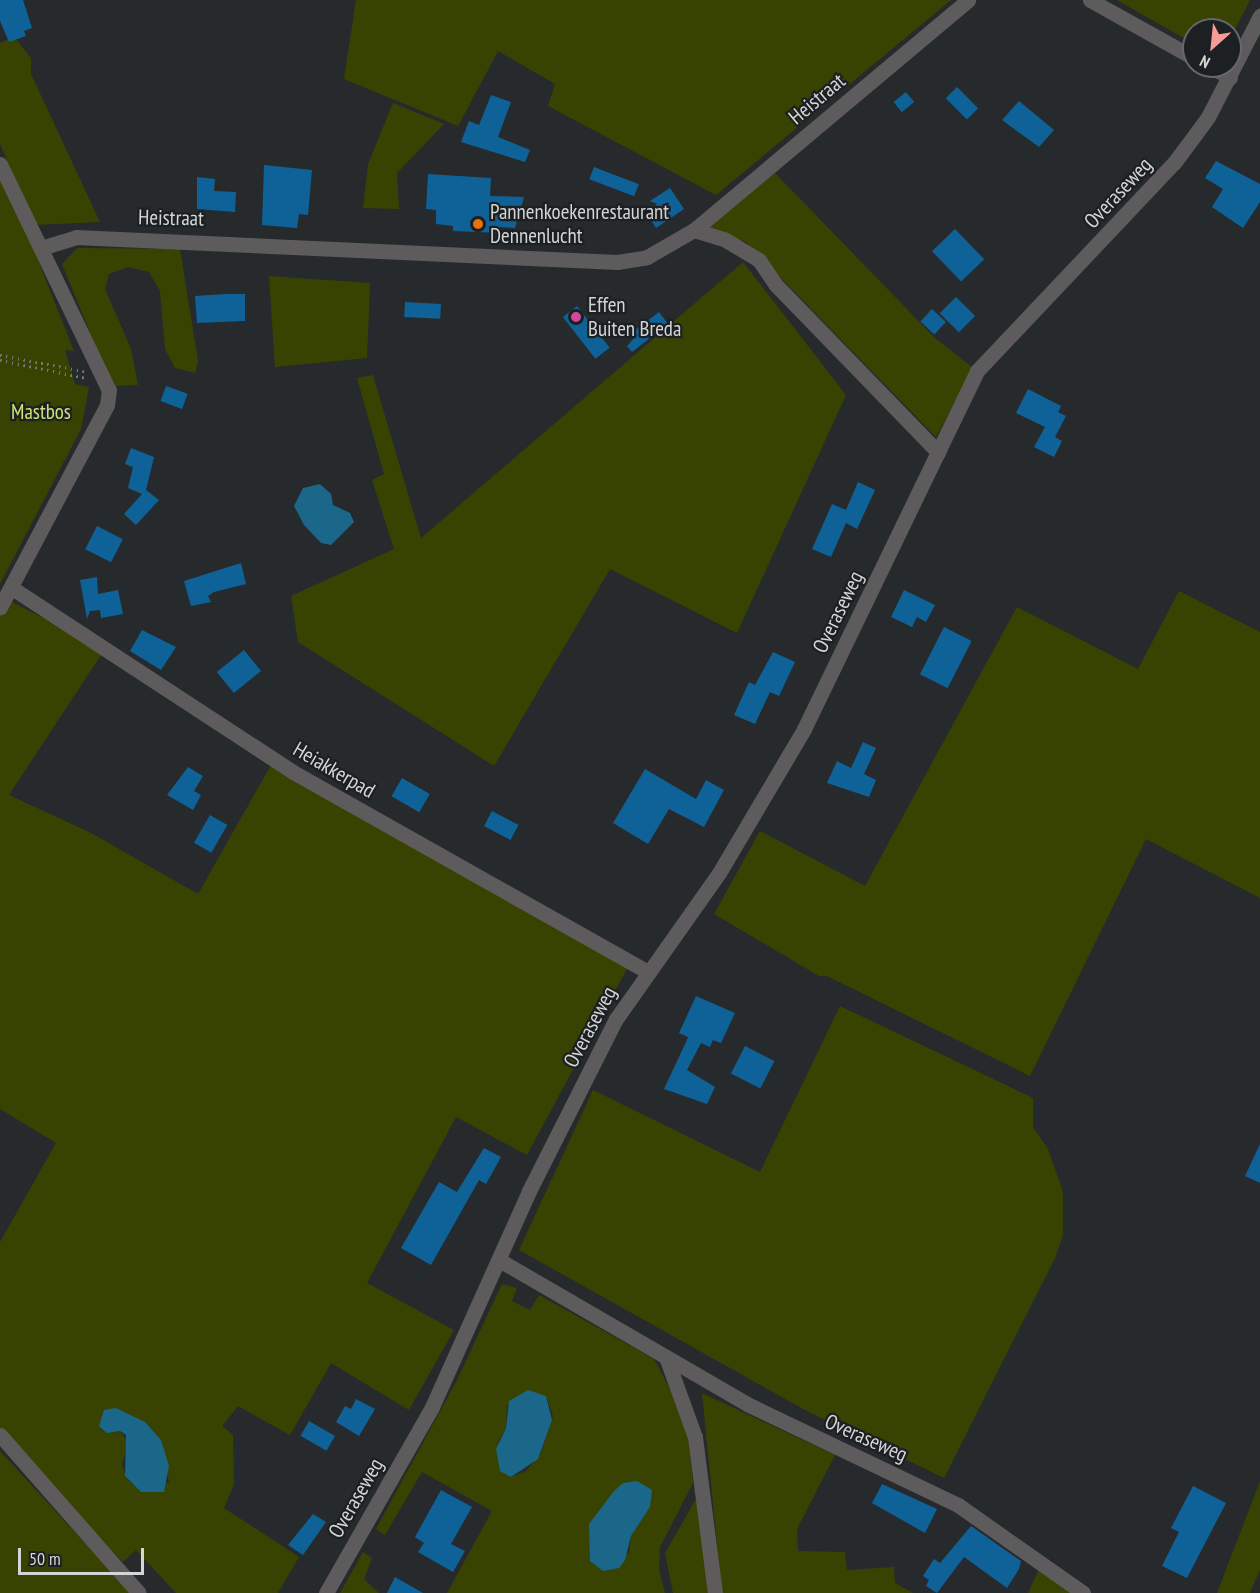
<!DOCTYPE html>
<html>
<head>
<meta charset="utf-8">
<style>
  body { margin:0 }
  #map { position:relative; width:1260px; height:1593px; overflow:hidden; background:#262a2d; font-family:"PT Sans Narrow",sans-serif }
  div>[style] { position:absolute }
  .green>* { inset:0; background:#394301 }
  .water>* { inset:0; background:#1b6789 }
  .building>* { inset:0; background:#0f6297; transform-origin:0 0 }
  .path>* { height:3px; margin-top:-1.5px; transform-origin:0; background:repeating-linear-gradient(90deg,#75787a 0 1.5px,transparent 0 6px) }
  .minor>* { height:15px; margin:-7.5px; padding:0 7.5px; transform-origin:7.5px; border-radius:7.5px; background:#5d5b5b }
  .dots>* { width:16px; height:16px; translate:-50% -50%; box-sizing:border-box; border:3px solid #1d2023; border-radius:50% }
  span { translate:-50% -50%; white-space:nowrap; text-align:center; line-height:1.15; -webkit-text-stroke:4.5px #1d2023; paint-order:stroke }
  .street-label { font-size:21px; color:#d3d5d7 }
  .poi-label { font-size:21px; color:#d3d5d7 }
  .left { translate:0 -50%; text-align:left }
  .park-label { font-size:21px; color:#cbe371 }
  .north { position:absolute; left:1182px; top:18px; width:60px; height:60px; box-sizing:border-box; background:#1d2023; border:2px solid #66686b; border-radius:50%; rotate:207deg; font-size:16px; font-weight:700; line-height:24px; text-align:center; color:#d3d5d7 }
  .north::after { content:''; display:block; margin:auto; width:21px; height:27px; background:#f59c95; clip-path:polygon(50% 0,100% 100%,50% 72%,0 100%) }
  .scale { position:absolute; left:18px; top:1548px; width:126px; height:27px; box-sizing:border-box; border:3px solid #d3d5d7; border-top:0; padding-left:8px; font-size:18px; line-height:21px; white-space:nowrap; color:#d3d5d7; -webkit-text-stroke:4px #1d2023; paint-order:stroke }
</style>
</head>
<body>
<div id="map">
  <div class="green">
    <i style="clip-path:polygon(356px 0,951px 0,716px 195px,548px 106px,555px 84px,498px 51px,458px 126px,344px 79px)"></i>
    <i style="clip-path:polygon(1117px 0,1250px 0,1230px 39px,1230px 30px,1194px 30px,1194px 44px)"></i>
    <i style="clip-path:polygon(14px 37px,31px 58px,31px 74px,100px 222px,35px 225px,0 144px,0 43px)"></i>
    <i style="clip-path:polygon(393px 103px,444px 124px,397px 173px,399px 209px,363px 208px,368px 164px)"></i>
    <i style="clip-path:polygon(0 164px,74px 351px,65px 350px,75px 384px,89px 387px,81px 429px,0 584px)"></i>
    <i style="clip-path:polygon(775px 173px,935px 338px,973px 368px,936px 437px,746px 242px,702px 228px)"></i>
    <i style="clip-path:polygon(77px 248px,180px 249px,198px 361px,195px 373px,175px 368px,165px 349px,160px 291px,149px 272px,128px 267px,109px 274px,105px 289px,131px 349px,138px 385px,112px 386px,62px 264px)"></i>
    <i style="clip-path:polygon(743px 262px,846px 395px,737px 633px,610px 569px,494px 766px,298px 642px,291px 596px,394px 549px,372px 480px,384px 474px,357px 378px,373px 375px,421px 538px)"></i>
    <i style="clip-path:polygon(269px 276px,370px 283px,367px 358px,275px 367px)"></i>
    <i style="clip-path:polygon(1179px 591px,1260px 632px,1260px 898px,1146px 839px,1030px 1076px,827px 976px,819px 976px,714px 914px,760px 831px,865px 886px,1017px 607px,1138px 669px)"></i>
    <i style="clip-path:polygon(evenodd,0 596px,105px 649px,9px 795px,91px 833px,198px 894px,271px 765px,629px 965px,527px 1155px,456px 1117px,367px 1283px,454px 1330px,409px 1410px,331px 1363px,290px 1435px,238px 1406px,222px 1426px,233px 1435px,234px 1484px,224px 1508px,299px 1557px,278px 1593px,176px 1593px,136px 1550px,123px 1562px,0 1437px,0 1242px,56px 1143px,0 1109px,0 596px,116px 1408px,145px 1422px,161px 1440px,169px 1482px,141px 1492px,127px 1479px,122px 1465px,128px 1442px,120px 1431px,113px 1433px,116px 1408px)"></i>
    <i style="clip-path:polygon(840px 1006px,1033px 1098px,1033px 1127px,1048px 1149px,1063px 1192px,1063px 1235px,1055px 1258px,944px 1478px,805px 1410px,519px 1250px,593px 1090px,760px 1172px)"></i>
    <i style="clip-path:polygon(evenodd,502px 1284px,517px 1288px,512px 1301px,530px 1310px,539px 1295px,654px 1359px,671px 1391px,687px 1427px,693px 1483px,660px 1547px,659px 1570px,665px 1593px,447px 1593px,492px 1511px,422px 1472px,385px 1535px,376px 1529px,457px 1380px,502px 1284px,546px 1396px,553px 1416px,541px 1453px,526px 1471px,511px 1477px,498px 1442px,506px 1428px,507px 1405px,546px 1396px,502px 1284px,650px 1507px,631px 1536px,629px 1553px,590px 1560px,650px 1507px)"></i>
    <i style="clip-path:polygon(702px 1393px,835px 1455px,797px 1529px,798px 1551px,845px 1552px,847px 1570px,894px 1567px,895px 1583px,913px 1593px,722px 1593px)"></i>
    <i style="clip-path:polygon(0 1451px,131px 1593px,0 1593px)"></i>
    <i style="clip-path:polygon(1260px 1481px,1260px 1570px,1250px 1593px,1217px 1593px)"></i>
    <i style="clip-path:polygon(696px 1499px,709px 1593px,673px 1593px,665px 1553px)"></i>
    <i style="clip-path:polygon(363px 1552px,372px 1558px,364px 1579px,379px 1593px,340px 1593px)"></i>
    <i style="clip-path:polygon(1039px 1569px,1073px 1593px,1028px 1593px)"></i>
  </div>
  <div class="water">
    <i style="clip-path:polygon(320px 484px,331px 494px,333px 505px,350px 513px,354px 522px,331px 545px,321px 543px,304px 525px,294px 506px,303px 488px)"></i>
    <i style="clip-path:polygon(528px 1390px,546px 1396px,552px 1420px,538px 1459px,511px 1477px,500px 1471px,496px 1449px,506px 1428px,509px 1401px)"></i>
    <i style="clip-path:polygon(116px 1408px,145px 1422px,161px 1440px,169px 1466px,164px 1492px,141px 1492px,125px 1476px,126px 1435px,120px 1431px,107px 1433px,99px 1426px,104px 1410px)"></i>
    <i style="clip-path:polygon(637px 1481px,652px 1490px,650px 1507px,631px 1536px,625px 1560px,619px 1568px,603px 1571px,590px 1561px,589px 1524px,614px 1491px,623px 1483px)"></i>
  </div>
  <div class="building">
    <i style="clip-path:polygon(0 0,23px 0,32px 28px,24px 31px,26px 36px,9px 42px,0 21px)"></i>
    <i style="left:957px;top:87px;width:30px;height:16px;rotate:45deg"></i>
    <i style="left:906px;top:92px;width:13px;height:16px;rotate:51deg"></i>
    <i style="clip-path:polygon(491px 95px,511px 102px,498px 137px,530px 150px,525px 162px,461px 142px,469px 121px,479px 125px)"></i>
    <i style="clip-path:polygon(1019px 101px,1054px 130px,1039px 147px,1002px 120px)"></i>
    <i style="clip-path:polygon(1216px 161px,1260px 184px,1260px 202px,1243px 228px,1212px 207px,1223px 189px,1205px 178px)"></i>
    <i style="clip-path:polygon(264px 165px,312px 170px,308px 215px,299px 214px,297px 228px,262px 225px)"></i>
    <i style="left:594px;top:167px;width:48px;height:13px;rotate:21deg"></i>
    <i style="clip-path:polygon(428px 174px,491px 178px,490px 196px,524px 197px,515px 228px,500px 227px,500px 233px,453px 231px,453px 226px,436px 224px,436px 210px,426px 209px)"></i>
    <i style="clip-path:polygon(197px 177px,215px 179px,214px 191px,236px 192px,235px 212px,197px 209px)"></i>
    <i style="clip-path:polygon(670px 188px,684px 209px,656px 228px,646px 212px,657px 204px,650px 201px)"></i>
    <i style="left:955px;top:229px;width:42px;height:32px;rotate:46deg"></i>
    <i style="clip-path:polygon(226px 294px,245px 294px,245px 321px,197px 323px,195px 296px)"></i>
    <i style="left:956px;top:297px;width:27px;height:23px;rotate:45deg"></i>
    <i style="left:405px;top:302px;width:36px;height:15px;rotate:3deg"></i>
    <i style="left:577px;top:306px;width:53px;height:18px;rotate:52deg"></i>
    <i style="left:932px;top:309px;width:19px;height:17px;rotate:43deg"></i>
    <i style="clip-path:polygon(659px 312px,668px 324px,632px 352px,627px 346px,637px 335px,634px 331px)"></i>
    <i style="left:166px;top:386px;width:23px;height:16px;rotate:20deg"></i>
    <i style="clip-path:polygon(1028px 389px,1061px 406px,1058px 412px,1066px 416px,1055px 437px,1062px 441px,1054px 457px,1034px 447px,1045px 427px,1016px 413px)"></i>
    <i style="clip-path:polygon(131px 448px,154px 457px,146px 490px,159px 500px,136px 525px,124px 514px,142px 494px,128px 488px,133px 467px,125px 464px)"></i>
    <i style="clip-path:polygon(858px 482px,875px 490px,857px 529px,846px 523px,831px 557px,812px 549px,832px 504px,846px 510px)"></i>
    <i style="left:97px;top:526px;width:29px;height:26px;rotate:27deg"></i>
    <i style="clip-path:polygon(241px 563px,246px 584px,214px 592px,208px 596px,211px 602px,191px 606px,184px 581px)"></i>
    <i style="clip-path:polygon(97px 577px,98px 594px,118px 590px,123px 614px,101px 618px,100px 610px,90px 611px,87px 619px,80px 580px)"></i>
    <i style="clip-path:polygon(904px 590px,935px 605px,926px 622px,917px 617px,912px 627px,891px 617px)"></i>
    <i style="left:944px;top:627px;width:31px;height:53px;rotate:27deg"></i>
    <i style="clip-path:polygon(142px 630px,176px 647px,161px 670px,130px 651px)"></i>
    <i style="left:244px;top:650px;width:27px;height:35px;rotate:51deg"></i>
    <i style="clip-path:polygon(773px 652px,795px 662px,779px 696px,770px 692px,755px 724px,734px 715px,749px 682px,755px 685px)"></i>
    <i style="clip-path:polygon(863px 742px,876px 748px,864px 774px,876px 780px,869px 797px,827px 783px,837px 761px,851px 768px)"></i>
    <i style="clip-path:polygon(188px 767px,203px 776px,194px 791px,201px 795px,193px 810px,167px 795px)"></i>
    <i style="clip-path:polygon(645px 769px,696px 799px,706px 780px,724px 790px,704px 827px,669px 809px,648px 844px,613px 823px)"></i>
    <i style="left:402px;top:778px;width:32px;height:21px;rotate:30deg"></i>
    <i style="left:492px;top:811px;width:30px;height:17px;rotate:28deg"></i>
    <i style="left:210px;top:815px;width:20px;height:32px;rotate:30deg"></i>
    <i style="clip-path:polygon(696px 996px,735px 1013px,721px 1043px,713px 1040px,710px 1047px,701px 1043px,687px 1070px,715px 1087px,707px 1104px,664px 1089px,686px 1042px,688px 1037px,679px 1033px)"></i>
    <i style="left:745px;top:1046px;width:33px;height:31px;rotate:27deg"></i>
    <i style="clip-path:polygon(1260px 1144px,1260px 1183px,1245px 1176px)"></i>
    <i style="clip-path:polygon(484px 1148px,501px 1157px,486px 1184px,479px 1180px,431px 1265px,401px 1248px,439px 1182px,457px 1192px)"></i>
    <i style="clip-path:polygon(356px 1399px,375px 1409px,359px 1436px,336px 1422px,345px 1406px,351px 1409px)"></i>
    <i style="left:309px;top:1421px;width:30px;height:17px;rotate:30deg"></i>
    <i style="clip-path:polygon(882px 1484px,937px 1509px,925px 1533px,872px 1503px)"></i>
    <i style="clip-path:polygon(1193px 1486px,1226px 1503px,1187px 1578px,1162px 1566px,1179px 1532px,1171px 1528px)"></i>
    <i style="clip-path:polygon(441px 1490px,472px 1507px,451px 1544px,465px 1551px,453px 1572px,418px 1552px,424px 1543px,415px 1537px)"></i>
    <i style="clip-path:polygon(313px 1514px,326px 1522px,303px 1555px,288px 1545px)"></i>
    <i style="clip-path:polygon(971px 1526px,1021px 1561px,1019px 1569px,1007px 1588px,964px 1557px,937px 1593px,926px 1586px,929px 1580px,923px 1576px,934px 1559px,940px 1563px)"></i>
    <i style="clip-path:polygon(395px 1577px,423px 1593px,387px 1593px)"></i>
  </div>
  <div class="path">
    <i style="left:0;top:355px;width:86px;rotate:10.8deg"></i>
    <i style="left:0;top:360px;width:88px;rotate:11.8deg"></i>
  </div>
  <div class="minor">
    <i style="left:1090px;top:0;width:119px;rotate:29.1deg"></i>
    <i style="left:1209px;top:66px;width:24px;rotate:28deg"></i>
    <i style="left:0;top:164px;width:251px;rotate:64.3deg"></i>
    <i style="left:109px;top:390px;width:15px;rotate:98deg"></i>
    <i style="left:107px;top:405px;width:229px;rotate:117.9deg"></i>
    <i style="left:694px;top:230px;width:31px;rotate:17deg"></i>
    <i style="left:724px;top:239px;width:41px;rotate:31deg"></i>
    <i style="left:759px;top:260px;width:30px;rotate:56deg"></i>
    <i style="left:776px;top:285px;width:233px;rotate:45.9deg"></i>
    <i style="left:41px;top:248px;width:37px;rotate:-17deg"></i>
    <i style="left:76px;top:237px;width:542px;rotate:2.65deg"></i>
    <i style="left:617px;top:262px;width:30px;rotate:-9deg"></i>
    <i style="left:647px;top:257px;width:54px;rotate:-29.9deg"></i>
    <i style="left:694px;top:230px;width:358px;rotate:-40deg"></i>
    <i style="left:12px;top:588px;width:336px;rotate:33.2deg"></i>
    <i style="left:293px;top:772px;width:405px;rotate:29.4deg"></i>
    <i style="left:499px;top:1260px;width:287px;rotate:30.1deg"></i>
    <i style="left:747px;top:1404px;width:234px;rotate:25.6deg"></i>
    <i style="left:958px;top:1505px;width:153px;rotate:35.1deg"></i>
    <i style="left:666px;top:1357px;width:85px;rotate:70.1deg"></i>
    <i style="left:695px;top:1437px;width:157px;rotate:82.7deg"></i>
    <i style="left:0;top:1435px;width:210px;rotate:48.7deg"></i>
    <i style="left:326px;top:1593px;width:214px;rotate:-60.3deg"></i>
    <i style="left:432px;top:1407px;width:237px;rotate:-65.8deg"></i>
    <i style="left:529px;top:1191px;width:193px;rotate:-63.2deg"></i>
    <i style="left:616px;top:1019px;width:179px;rotate:-54.8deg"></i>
    <i style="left:719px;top:873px;width:167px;rotate:-59.4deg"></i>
    <i style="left:804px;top:729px;width:398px;rotate:-64.2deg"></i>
    <i style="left:977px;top:371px;width:286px;rotate:-46.6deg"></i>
    <i style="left:1174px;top:163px;width:57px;rotate:-53.5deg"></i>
    <i style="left:1208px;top:117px;width:114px;rotate:-62.8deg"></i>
  </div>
  <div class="dots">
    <i style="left:478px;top:224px;background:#e8710a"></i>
    <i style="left:576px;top:317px;background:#d1479c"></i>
  </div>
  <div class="street-label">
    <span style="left:817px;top:99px;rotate:-40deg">Heistraat</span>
    <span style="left:1118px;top:193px;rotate:-47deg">Overaseweg</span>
    <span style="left:171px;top:218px;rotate:1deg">Heistraat</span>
    <span style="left:838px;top:612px;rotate:-64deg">Overaseweg</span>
    <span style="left:334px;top:770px;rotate:30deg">Heiakkerpad</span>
    <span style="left:590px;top:1027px;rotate:-62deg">Overaseweg</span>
    <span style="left:866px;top:1438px;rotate:24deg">Overaseweg</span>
    <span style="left:356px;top:1498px;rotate:-60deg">Overaseweg</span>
  </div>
  <div class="poi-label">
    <span class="left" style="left:490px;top:224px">Pannenkoekenrestaurant<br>Dennenlucht</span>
    <span class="left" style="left:588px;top:317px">Effen<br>Buiten Breda</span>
  </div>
  <div class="park-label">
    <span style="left:41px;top:412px">Mastbos</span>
  </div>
  <div class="north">N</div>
  <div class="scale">50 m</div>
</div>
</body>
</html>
